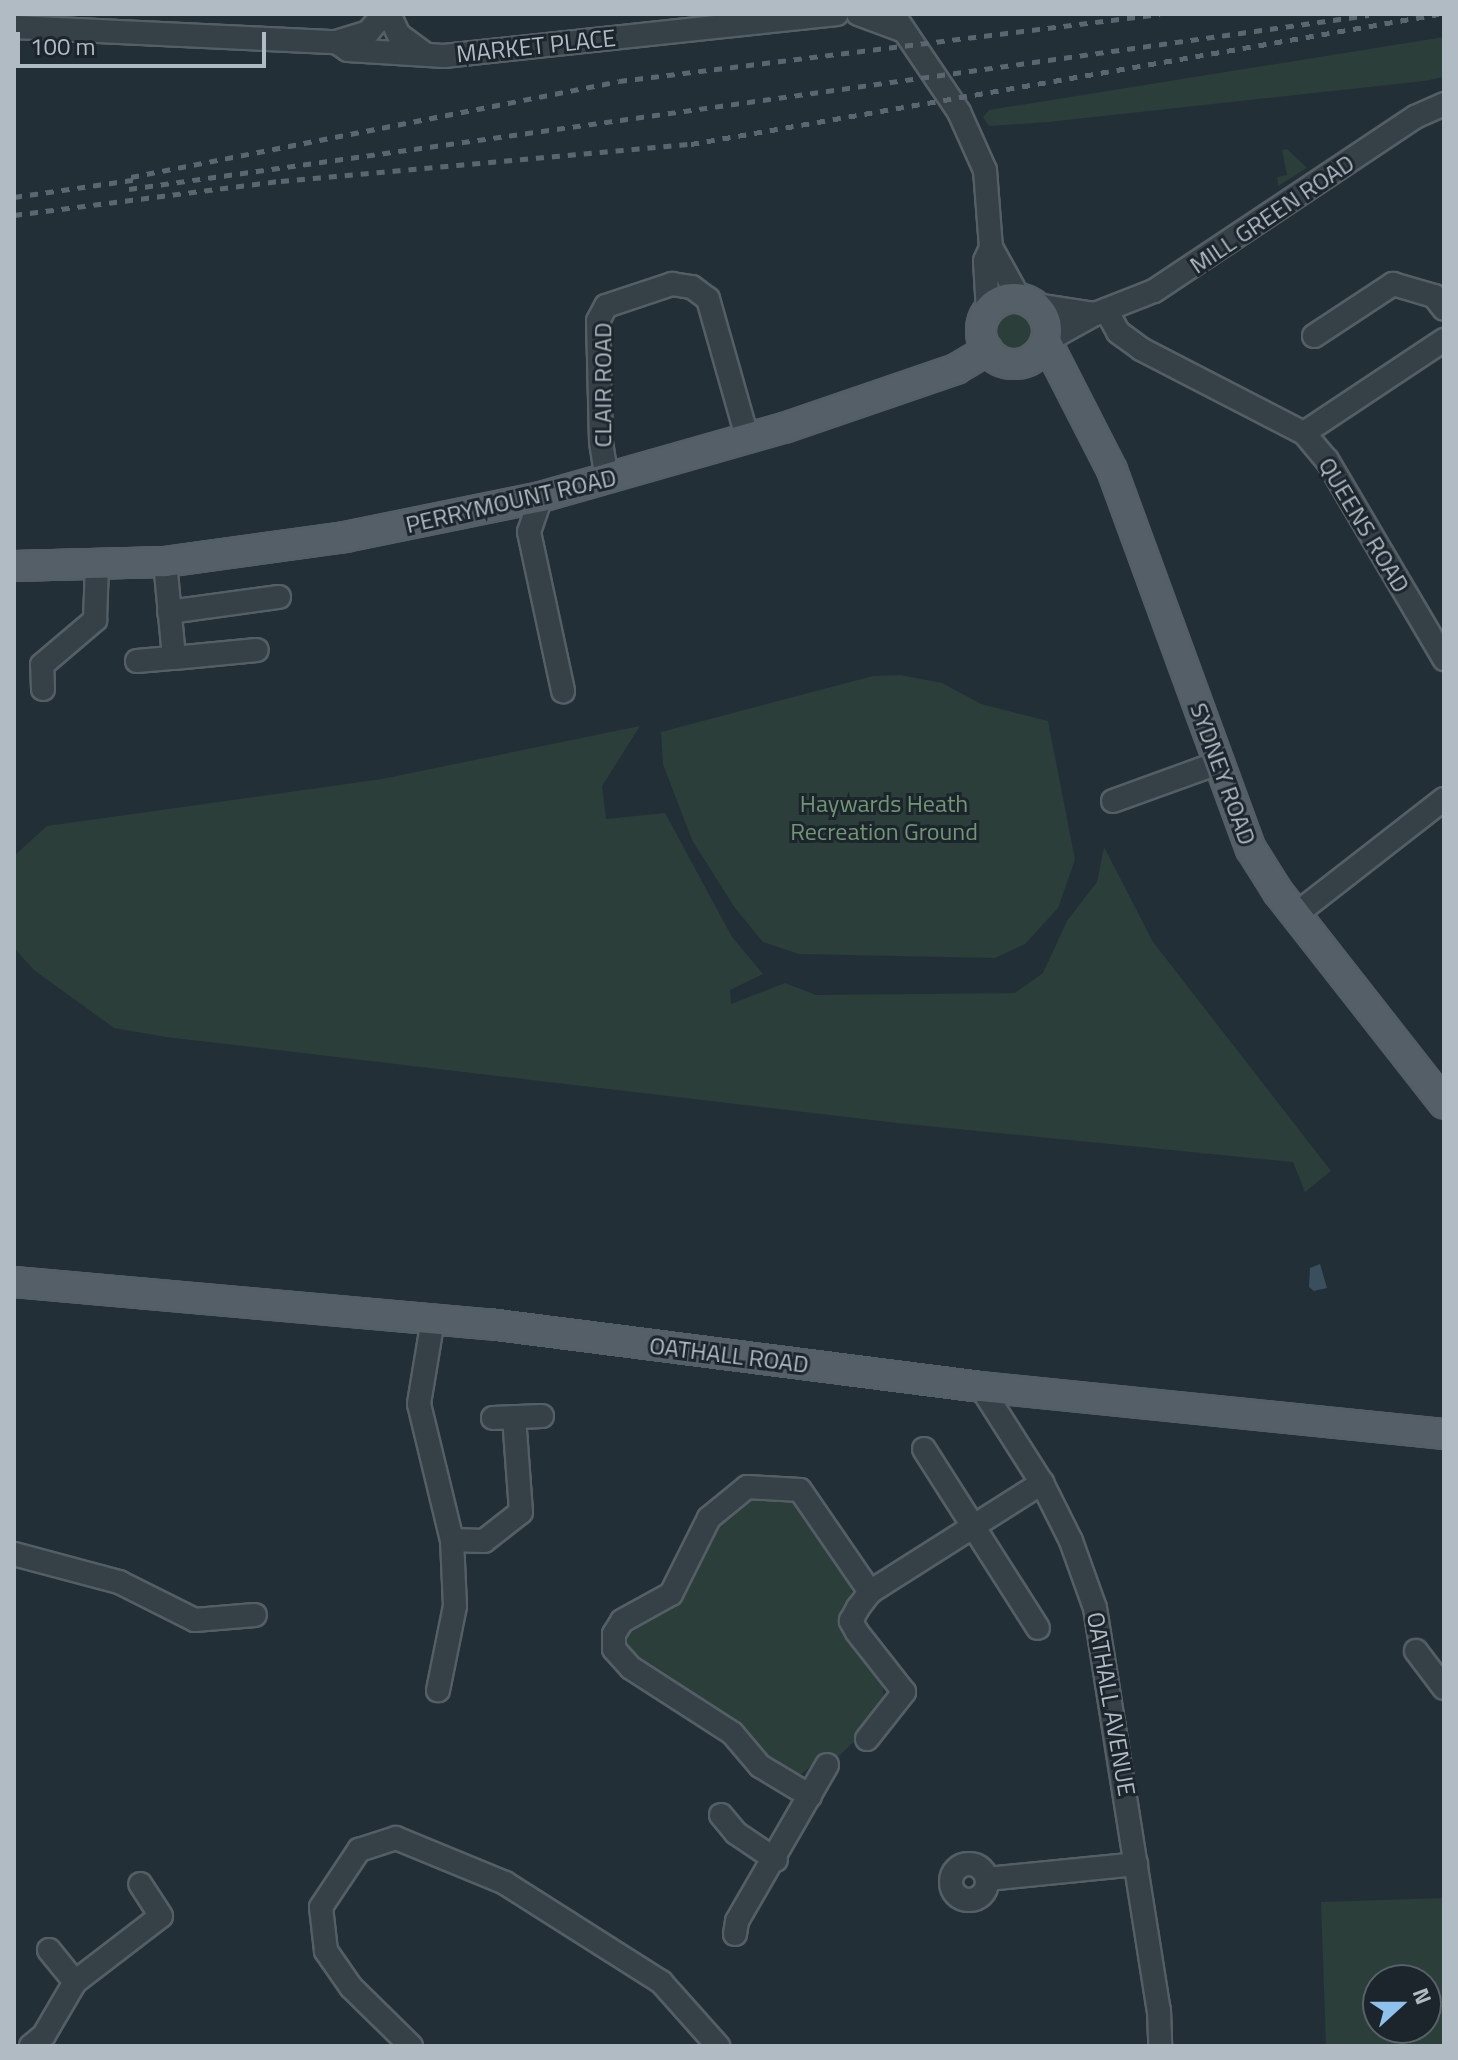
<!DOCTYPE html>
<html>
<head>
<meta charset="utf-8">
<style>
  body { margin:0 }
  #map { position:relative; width:1458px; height:2060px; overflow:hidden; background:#232f36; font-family:"Titillium Web",sans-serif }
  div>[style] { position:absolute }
  .green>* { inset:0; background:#2b3e3a }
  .round { border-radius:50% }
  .water>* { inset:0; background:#3a4f5e }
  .roads { filter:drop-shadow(2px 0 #545e65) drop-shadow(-2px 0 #545e65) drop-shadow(0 2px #545e65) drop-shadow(0 -2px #545e65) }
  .minor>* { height:22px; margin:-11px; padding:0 11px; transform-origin:11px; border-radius:11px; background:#364047 }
  .minor>.ring { margin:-11px; padding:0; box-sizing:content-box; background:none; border:22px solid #364047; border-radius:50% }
  .major>* { height:28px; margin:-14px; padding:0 14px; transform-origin:14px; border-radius:14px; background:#555f67 }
  .major>.ring { margin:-14px; padding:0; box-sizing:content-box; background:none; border:28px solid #555f67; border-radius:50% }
  .rail>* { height:5px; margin-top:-2.5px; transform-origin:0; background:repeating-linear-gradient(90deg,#5b6770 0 8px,transparent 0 16px) }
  span { translate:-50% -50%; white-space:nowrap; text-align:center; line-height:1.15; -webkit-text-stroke:6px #1c252c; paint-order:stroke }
  .street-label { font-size:24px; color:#b1bbc3 }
  .park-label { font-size:24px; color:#729674 }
  .frame { position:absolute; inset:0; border:16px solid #b1bbc3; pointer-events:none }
  .north { position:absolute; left:1362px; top:1964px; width:80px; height:80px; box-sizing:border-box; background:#1c252c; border:2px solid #586168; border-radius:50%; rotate:69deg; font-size:22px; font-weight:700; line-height:32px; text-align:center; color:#b1bbc3 }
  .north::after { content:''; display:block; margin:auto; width:28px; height:36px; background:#8ec2ec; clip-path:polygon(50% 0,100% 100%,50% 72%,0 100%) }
  .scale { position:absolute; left:16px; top:32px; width:250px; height:36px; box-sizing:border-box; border:4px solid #b1bbc3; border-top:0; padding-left:10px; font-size:24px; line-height:28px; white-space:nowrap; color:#b1bbc3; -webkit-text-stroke:6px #1c252c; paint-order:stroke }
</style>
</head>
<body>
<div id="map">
  <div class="green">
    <i style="clip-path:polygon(1444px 37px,1444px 77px,1424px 81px,1049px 122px,989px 126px,983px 117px,989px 110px)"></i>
    <i style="clip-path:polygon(1287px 149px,1307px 168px,1278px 186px,1277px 177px,1287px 175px,1282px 150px)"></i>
    <i class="round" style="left:992px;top:309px;width:44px;height:44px"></i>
    <i style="clip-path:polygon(900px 675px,942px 683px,981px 704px,1048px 721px,1075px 860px,1058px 908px,1025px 944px,995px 958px,799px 954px,763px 942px,735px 908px,692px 840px,663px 764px,661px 732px,873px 676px)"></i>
    <i style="clip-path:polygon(640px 726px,602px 786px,606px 819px,665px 813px,732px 937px,763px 974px,730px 990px,731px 1004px,785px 983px,816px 995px,1015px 993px,1043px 973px,1067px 921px,1097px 882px,1104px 847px,1153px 942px,1331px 1171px,1305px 1192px,1293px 1162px,897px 1123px,166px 1037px,114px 1028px,34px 970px,14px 948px,14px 856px,47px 826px,382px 779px)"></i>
    <i style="clip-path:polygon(743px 1495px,792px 1502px,812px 1523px,849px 1581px,852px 1593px,840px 1627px,883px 1685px,884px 1707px,861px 1735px,839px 1756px,816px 1762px,799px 1776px,777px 1769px,655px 1676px,621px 1642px,628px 1628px,687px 1588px,707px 1534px)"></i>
    <i style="clip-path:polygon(evenodd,1444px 1898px,1444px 2046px,1326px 2046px,1321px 1902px,1444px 1898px,1378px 1980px,1426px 1980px,1426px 2028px,1378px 2028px,1378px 1980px)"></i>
  </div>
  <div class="water">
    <i style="clip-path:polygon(1320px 1264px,1327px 1288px,1314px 1291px,1309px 1287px,1310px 1268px)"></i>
  </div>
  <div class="roads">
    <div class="minor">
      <i style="left:389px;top:14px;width:23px;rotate:65deg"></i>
      <i style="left:399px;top:35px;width:32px;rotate:36deg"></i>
      <i style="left:858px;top:14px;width:49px;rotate:20.3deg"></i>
      <i style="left:893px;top:14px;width:118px;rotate:56deg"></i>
      <i style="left:959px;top:112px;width:64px;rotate:65.9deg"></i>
      <i style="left:985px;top:170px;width:78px;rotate:85.6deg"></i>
      <i style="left:991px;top:248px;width:14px;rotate:115deg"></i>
      <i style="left:985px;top:261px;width:50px;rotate:86.6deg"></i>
      <i style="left:14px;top:27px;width:322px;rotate:2.7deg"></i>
      <i style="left:336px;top:42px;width:34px;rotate:-17deg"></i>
      <i style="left:368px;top:32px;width:24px;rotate:-48deg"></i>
      <i style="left:336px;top:42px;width:14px;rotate:34deg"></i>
      <i style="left:348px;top:50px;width:96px;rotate:3.6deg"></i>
      <i style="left:444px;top:56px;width:395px;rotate:-6.1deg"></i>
      <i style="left:992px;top:249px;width:56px;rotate:61.1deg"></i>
      <i style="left:1035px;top:305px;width:61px;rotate:8.5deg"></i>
      <i style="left:1106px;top:310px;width:25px;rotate:61deg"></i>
      <i style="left:1118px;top:332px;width:29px;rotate:36deg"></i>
      <i style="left:1141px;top:349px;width:183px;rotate:27.3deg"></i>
      <i style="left:1304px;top:433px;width:35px;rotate:50deg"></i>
      <i style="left:1327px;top:460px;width:231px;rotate:59.5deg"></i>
      <i style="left:1314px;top:336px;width:95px;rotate:-33.4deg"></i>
      <i style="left:1393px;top:284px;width:43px;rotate:16.3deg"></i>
      <i style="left:1434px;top:296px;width:16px;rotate:52deg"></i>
      <i style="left:1046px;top:341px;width:56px;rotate:-28.9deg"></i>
      <i style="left:1095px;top:314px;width:63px;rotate:-21.3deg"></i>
      <i style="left:1154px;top:291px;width:314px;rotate:-33.7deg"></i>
      <i style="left:1415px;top:117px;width:32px;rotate:-24deg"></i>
      <i style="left:1304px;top:433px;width:168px;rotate:-33.6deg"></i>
      <i style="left:607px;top:480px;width:38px;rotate:-99deg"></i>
      <i style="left:601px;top:442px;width:121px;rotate:-91.4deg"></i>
      <i style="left:598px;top:321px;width:17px;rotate:-62deg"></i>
      <i style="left:606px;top:306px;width:70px;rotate:-18.4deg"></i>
      <i style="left:672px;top:284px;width:20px;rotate:9deg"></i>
      <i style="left:692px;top:287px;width:20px;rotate:37deg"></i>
      <i style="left:708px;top:299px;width:147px;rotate:74.2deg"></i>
      <i style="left:541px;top:497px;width:37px;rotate:109deg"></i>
      <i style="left:529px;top:532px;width:163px;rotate:77.9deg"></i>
      <i style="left:165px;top:562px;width:96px;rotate:84.6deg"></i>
      <i style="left:174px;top:658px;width:83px;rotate:-5.5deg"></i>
      <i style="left:169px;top:612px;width:111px;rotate:-7.8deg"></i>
      <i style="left:137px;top:661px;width:37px;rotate:-5deg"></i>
      <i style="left:43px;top:689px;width:24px;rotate:-92deg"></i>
      <i style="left:42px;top:665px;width:70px;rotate:-40.3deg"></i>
      <i style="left:95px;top:620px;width:54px;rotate:-87.9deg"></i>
      <i style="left:1113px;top:801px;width:112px;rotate:-19.9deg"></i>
      <i style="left:1295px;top:915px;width:189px;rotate:-37.9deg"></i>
      <i style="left:433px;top:1319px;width:86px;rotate:99.4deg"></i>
      <i style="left:419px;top:1404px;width:140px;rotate:76.4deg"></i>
      <i style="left:452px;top:1540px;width:66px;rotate:87.4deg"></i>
      <i style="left:455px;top:1606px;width:86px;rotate:101.4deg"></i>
      <i style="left:981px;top:1387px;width:114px;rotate:57.6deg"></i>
      <i style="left:1042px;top:1483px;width:65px;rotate:63.4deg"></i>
      <i style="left:1071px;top:1541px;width:71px;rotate:70.3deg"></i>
      <i style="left:1095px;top:1608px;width:407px;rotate:81deg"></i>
      <i style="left:1159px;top:2010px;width:36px;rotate:88deg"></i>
      <i style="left:493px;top:1418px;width:49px;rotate:-2.3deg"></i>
      <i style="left:924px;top:1449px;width:212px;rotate:57.5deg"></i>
      <i style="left:452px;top:1540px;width:32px;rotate:2deg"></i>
      <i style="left:484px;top:1541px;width:47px;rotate:-38.1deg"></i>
      <i style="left:521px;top:1512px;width:95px;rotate:-94.2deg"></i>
      <i style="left:14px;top:1554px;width:109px;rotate:14.9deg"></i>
      <i style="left:119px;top:1582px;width:85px;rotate:26.6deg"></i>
      <i style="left:195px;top:1620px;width:60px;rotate:-4.8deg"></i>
      <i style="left:1416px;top:1651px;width:46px;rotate:52.9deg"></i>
      <i style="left:867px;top:1739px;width:60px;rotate:-51.8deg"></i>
      <i style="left:904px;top:1692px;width:76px;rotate:-128.1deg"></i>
      <i style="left:857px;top:1632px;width:13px;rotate:-119deg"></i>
      <i style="left:851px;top:1621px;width:15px;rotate:-62deg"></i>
      <i style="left:858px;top:1608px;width:20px;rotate:-53deg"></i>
      <i style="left:870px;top:1592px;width:204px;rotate:-32.4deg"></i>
      <i style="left:810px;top:1796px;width:58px;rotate:-149deg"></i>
      <i style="left:760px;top:1766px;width:43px;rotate:-130.3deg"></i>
      <i style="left:732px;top:1733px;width:120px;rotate:-147.2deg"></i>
      <i style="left:631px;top:1668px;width:25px;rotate:-132deg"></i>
      <i style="left:614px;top:1649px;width:15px;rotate:-90deg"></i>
      <i style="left:614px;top:1634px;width:15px;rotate:-58deg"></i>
      <i style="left:622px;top:1621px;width:56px;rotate:-28.9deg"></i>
      <i style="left:671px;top:1594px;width:85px;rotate:-63.4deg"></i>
      <i style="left:709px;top:1518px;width:49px;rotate:-39.2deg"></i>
      <i style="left:747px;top:1487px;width:53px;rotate:3.2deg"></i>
      <i style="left:800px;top:1490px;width:124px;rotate:55.5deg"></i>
      <i style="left:721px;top:1815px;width:23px;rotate:50deg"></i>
      <i style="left:736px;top:1833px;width:48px;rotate:34deg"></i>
      <i class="ring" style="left:951px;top:1864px;width:14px;height:14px"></i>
      <i style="left:987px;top:1879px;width:150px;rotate:-5.7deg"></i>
      <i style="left:735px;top:1934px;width:13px;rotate:-81deg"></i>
      <i style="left:737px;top:1921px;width:180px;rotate:-60deg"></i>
      <i style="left:49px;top:1950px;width:41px;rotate:50.9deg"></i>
      <i style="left:31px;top:2046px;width:17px;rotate:-40deg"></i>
      <i style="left:44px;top:2035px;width:61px;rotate:-59.7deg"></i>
      <i style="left:75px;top:1982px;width:108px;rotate:-37.5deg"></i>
      <i style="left:161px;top:1916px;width:38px;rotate:-123deg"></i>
      <i style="left:411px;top:2046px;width:84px;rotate:-135.5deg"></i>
      <i style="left:351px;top:1987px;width:44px;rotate:-124.8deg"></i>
      <i style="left:326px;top:1951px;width:44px;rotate:-96.5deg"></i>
      <i style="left:321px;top:1907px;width:69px;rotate:-56.3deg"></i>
      <i style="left:359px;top:1850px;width:39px;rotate:-18deg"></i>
      <i style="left:396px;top:1838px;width:118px;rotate:22.4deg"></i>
      <i style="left:505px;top:1883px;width:185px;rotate:32.4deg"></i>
      <i style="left:661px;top:1982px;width:86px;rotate:48.3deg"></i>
    </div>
    <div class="major">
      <i class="ring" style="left:981px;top:298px;width:38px;height:38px"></i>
      <i style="left:1046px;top:341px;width:145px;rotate:62.9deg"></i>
      <i style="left:1112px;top:470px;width:404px;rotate:69.9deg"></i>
      <i style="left:1251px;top:849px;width:51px;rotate:57.9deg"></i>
      <i style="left:1278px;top:892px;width:269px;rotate:51.9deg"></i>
      <i style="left:14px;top:566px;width:151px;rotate:-1.5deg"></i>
      <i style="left:165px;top:562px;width:182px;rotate:-7.9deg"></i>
      <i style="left:345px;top:537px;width:200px;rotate:-11.5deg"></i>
      <i style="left:541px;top:497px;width:253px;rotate:-15.9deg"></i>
      <i style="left:784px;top:428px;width:182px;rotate:-18.9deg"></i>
      <i style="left:956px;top:369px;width:37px;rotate:-31deg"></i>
      <i style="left:14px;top:1282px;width:477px;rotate:5.1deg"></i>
      <i style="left:489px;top:1324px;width:496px;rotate:7.3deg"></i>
      <i style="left:981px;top:1387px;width:465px;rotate:5.8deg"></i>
    </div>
  </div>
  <div class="rail">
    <i style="left:131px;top:177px;width:497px;rotate:-11.1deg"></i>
    <i style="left:619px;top:81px;width:545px;rotate:-7.06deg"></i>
    <i style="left:129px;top:189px;width:1252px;rotate:-7.99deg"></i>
    <i style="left:14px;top:197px;width:126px;rotate:-8.2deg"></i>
    <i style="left:14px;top:215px;width:269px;rotate:-7.3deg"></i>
    <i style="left:281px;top:181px;width:412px;rotate:-5.2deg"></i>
    <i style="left:691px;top:144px;width:759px;rotate:-9.86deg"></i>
  </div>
  <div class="street-label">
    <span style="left:536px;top:46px;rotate:-6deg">MARKET PLACE</span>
    <span style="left:1272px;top:214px;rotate:-34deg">MILL GREEN ROAD</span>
    <span style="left:603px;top:385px;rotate:-90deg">CLAIR ROAD</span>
    <span style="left:511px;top:501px;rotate:-13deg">PERRYMOUNT ROAD</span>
    <span style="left:1364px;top:525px;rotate:59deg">QUEENS ROAD</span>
    <span style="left:1223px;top:774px;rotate:70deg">SYDNEY ROAD</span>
    <span style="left:729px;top:1355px;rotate:7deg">OATHALL ROAD</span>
    <span style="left:1111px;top:1704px;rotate:80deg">OATHALL AVENUE</span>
  </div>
  <div class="park-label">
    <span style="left:884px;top:818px">Haywards Heath<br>Recreation Ground</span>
  </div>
  <div class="frame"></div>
  <div class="north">N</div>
  <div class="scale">100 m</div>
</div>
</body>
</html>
